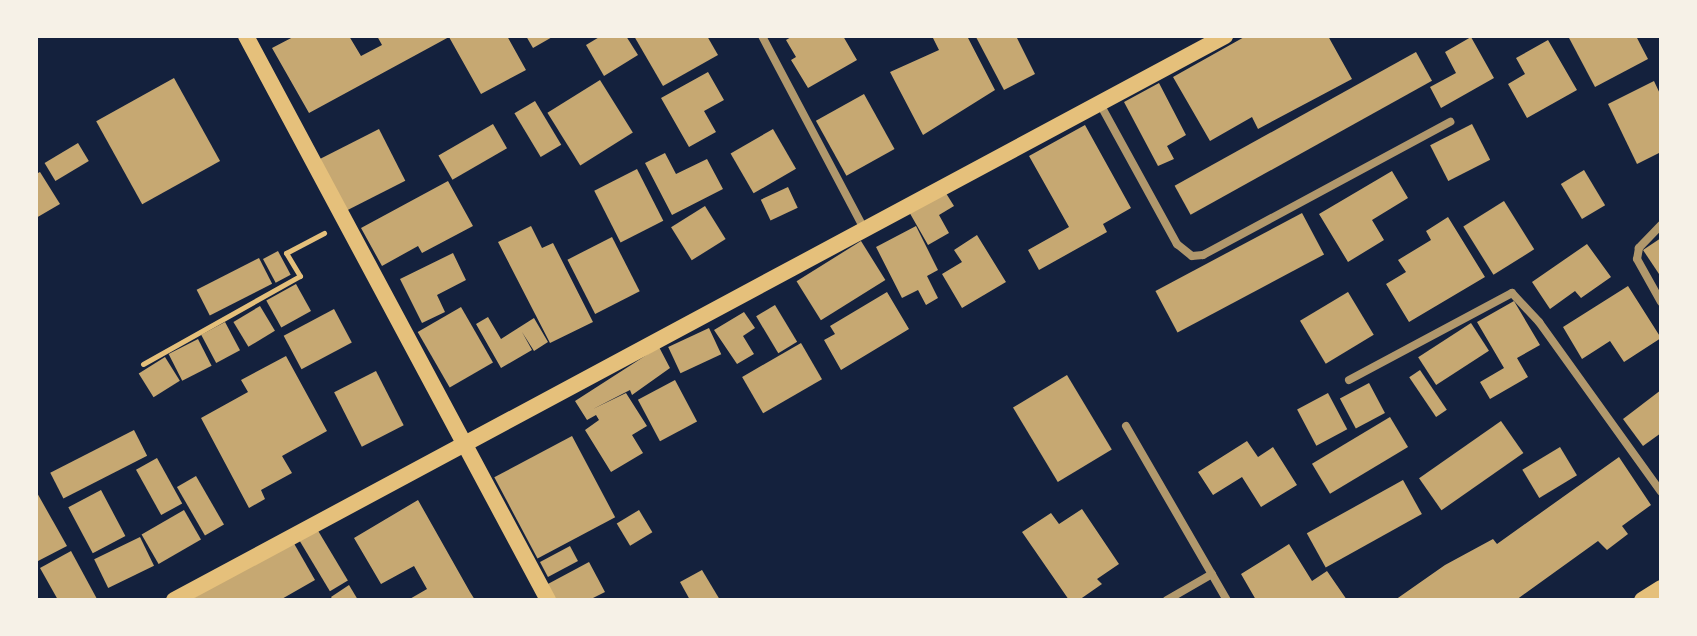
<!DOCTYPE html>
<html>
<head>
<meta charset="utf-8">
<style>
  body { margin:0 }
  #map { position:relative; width:1697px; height:636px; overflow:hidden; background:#14213d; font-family:"Asap Condensed",sans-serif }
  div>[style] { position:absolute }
  .building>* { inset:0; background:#c6a872; transform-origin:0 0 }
  .path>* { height:5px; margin:-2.5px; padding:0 2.5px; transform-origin:2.5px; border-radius:2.5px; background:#e5c07b }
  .minor>* { height:8px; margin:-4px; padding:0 4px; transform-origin:4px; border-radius:4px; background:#b1986c }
  .secondary>* { height:16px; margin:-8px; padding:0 8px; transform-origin:8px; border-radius:8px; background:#e5c07b }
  span { translate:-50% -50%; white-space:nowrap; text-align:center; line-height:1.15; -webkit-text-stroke:6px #f6f1e7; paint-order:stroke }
  .frame { position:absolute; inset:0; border:38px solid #f6f1e7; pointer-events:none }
</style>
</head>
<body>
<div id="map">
  <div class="building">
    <i style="clip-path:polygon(295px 36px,349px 36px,361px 56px,382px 45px,377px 36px,507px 36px,526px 70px,481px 94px,449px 37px,309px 113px,272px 48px)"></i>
    <i style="clip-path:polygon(526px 36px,554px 36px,533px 48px)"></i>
    <i style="clip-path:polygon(601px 36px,626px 36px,638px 55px,604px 76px,586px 45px)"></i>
    <i style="clip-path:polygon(634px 36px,707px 36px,718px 55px,663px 86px)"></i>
    <i style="clip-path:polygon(793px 36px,843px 36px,857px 60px,808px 88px,791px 60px,796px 57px,786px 40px)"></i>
    <i style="clip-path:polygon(932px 36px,967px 36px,995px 90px,923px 135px,890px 72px,939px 50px)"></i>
    <i style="clip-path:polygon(1016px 36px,1035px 74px,1004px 90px,976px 37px)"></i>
    <i style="clip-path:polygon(1246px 36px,1328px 36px,1352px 79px,1258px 129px,1252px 117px,1210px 141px,1173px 77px)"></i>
    <i style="clip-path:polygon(1568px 36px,1636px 36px,1648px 59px,1595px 87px)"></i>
    <i style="clip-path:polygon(1471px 37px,1494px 78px,1441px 108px,1430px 87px,1456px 73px,1445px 52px)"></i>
    <i style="clip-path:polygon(1548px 40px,1577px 90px,1527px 118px,1508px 84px,1525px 74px,1516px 58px)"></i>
    <i style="left:1416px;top:52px;width:33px;height:276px;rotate:61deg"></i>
    <i style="clip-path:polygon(708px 72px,724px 100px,704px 111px,716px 132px,689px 147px,661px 98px)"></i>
    <i style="left:174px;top:78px;width:95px;height:89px;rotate:61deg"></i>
    <i style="left:600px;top:80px;width:62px;height:62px;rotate:58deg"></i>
    <i style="clip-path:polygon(1654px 81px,1661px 96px,1661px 152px,1637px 164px,1608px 104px)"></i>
    <i style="clip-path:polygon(1159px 83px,1186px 135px,1167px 146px,1174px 159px,1158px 166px,1124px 102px)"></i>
    <i style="left:864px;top:94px;width:63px;height:55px;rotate:61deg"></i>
    <i style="left:535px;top:101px;width:51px;height:24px;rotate:59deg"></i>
    <i style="left:493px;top:124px;width:28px;height:63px;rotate:60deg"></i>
    <i style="left:1472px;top:124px;width:40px;height:47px;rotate:63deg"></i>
    <i style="clip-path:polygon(1085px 125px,1131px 208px,1103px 224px,1107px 232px,1039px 270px,1028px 250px,1069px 227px,1029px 156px)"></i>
    <i style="left:379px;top:129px;width:58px;height:68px;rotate:63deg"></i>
    <i style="left:773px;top:129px;width:46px;height:49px;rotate:60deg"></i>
    <i style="left:78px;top:143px;width:21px;height:39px;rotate:59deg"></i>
    <i style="clip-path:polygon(665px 153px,676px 174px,707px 159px,723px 189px,672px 215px,645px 163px)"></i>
    <i style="left:637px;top:169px;width:58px;height:48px;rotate:63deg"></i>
    <i style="left:1584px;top:170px;width:41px;height:27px;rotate:59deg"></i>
    <i style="clip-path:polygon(1392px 171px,1408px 198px,1372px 220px,1384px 240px,1348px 262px,1319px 214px)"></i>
    <i style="clip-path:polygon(40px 172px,60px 204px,36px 218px,36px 174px)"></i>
    <i style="clip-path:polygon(448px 181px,473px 226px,422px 253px,418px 246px,382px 266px,361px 228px)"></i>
    <i style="left:788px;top:187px;width:23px;height:30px;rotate:65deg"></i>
    <i style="clip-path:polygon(944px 190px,954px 206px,939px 215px,949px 233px,928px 245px,908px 210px)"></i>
    <i style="left:1504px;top:201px;width:57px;height:48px;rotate:58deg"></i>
    <i style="left:705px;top:206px;width:39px;height:40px;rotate:58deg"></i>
    <i style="left:1302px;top:213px;width:47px;height:166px;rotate:62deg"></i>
    <i style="clip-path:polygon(1448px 217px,1485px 277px,1409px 322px,1386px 284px,1406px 272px,1398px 260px,1431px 240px,1426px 231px)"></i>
    <i style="clip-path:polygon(531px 226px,542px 248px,553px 243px,593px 322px,550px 343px,498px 242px)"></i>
    <i style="clip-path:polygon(916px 226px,938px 270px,927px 276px,938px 298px,926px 305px,918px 290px,902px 298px,876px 247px)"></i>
    <i style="clip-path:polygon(977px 235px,1006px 282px,962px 308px,942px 274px,962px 262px,954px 250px)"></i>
    <i style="left:612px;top:237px;width:61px;height:50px;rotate:63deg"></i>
    <i style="clip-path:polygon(1661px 238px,1661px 277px,1643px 250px)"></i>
    <i style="left:861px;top:241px;width:46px;height:76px;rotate:58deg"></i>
    <i style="clip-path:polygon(1587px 244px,1611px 277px,1581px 298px,1575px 291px,1550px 309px,1532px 282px)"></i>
    <i style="left:278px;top:251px;width:27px;height:17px;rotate:62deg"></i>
    <i style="clip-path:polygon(453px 253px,466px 280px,437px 295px,445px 312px,422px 323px,400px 279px)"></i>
    <i style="left:259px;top:258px;width:29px;height:70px;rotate:63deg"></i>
    <i style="left:296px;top:284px;width:31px;height:34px;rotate:61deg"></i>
    <i style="clip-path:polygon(1628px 286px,1661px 338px,1624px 362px,1610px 341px,1582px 359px,1563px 327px)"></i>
    <i style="clip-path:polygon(887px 292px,909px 329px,841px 370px,824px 340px,835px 334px,830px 326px)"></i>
    <i style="left:1348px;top:292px;width:50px;height:56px;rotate:59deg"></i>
    <i style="clip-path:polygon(1514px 301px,1540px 345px,1517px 358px,1528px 377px,1490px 399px,1480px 382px,1504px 368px,1477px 322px)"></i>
    <i style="left:775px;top:305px;width:43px;height:22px;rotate:59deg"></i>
    <i style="left:260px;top:306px;width:29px;height:31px;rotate:59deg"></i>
    <i style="left:461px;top:307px;width:64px;height:50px;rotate:60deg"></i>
    <i style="left:334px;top:309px;width:38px;height:57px;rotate:62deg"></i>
    <i style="clip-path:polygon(744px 312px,755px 328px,743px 336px,754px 354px,737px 364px,714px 330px)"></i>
    <i style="clip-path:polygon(488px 317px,501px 339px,534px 318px,548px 342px,534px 351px,522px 332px,532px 350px,501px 368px,476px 324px)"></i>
    <i style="left:225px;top:322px;width:32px;height:27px;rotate:62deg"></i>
    <i style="left:1471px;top:323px;width:33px;height:63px;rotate:57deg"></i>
    <i style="left:709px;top:328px;width:29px;height:45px;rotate:65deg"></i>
    <i style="left:198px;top:339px;width:30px;height:33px;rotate:63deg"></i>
    <i style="left:801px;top:343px;width:42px;height:68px;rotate:60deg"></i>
    <i style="clip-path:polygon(659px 347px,670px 368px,632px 395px,630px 390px,593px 409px,626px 393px,647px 426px,632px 435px,643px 453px,611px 472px,585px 430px,599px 420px,596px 415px,587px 420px,575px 401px)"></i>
    <i style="clip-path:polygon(286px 356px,327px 431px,282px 456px,292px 473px,261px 490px,265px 499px,249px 508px,201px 418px,248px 392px,241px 380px)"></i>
    <i style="left:165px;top:357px;width:28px;height:31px;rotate:58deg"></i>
    <i style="left:1420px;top:370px;width:48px;height:13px;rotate:56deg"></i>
    <i style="left:376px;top:371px;width:61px;height:47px;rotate:63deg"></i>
    <i style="left:1067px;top:375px;width:87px;height:63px;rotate:59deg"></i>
    <i style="left:675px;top:380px;width:47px;height:42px;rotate:62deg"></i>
    <i style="left:1369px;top:383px;width:34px;height:33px;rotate:62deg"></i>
    <i style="clip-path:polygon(1661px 390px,1661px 433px,1643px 446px,1623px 419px)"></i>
    <i style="left:1328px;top:393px;width:41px;height:35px;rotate:62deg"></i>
    <i style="left:1390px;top:417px;width:35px;height:91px;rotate:59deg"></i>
    <i style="left:1501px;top:421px;width:39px;height:100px;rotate:55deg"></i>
    <i style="left:134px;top:430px;width:29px;height:94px;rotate:63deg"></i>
    <i style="left:572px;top:436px;width:92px;height:88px;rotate:62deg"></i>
    <i style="clip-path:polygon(1247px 441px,1258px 457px,1273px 447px,1297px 485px,1261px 507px,1242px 477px,1213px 495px,1198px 472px)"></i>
    <i style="left:1560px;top:447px;width:33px;height:44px;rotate:59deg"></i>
    <i style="clip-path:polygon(1619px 457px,1651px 505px,1622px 526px,1628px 534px,1607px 550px,1598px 541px,1516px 600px,1395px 600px,1445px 565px,1493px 539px,1497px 544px)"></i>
    <i style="left:157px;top:458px;width:52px;height:24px;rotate:61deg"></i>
    <i style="left:196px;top:476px;width:56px;height:22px;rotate:60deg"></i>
    <i style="left:1403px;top:480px;width:39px;height:110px;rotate:61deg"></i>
    <i style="left:101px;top:490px;width:52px;height:37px;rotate:62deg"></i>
    <i style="clip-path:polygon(36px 491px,67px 546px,38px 561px,36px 557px)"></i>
    <i style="clip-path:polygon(418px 500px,470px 592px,475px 600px,408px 600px,427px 589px,414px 566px,381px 584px,354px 538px)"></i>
    <i style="clip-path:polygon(1082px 509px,1119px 564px,1097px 579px,1102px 584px,1079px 600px,1069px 600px,1022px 532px,1051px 513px,1059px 524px)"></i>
    <i style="left:184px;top:510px;width:34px;height:49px;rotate:60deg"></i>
    <i style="left:639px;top:510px;width:26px;height:26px;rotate:59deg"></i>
    <i style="left:317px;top:529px;width:60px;height:21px;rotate:59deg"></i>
    <i style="left:140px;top:537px;width:32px;height:51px;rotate:64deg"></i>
    <i style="clip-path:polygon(292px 540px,315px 580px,280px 600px,190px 600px)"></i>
    <i style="clip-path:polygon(1289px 544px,1312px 581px,1327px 571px,1347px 600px,1256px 600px,1241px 574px)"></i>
    <i style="left:570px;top:546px;width:17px;height:34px;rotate:62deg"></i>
    <i style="clip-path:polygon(71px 551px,97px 599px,94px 600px,58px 600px,40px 568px)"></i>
    <i style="clip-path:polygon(589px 562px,605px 592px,589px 600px,554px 600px,546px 585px)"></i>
    <i style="clip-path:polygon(702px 570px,720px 600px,690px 600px,680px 582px)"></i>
    <i style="clip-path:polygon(349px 585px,358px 600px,333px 600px,331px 597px)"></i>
  </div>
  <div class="path">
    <i style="left:143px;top:364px;width:180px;rotate:-29.3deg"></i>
    <i style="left:300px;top:276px;width:27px;rotate:-121deg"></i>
    <i style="left:286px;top:253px;width:43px;rotate:-27.8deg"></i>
  </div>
  <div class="minor">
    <i style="left:762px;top:36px;width:218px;rotate:62.1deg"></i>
    <i style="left:1100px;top:104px;width:160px;rotate:61.2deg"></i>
    <i style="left:1177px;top:244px;width:19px;rotate:39deg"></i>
    <i style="left:1192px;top:256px;width:11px;rotate:-5deg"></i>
    <i style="left:1203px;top:255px;width:281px;rotate:-28.3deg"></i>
    <i style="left:1661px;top:225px;width:32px;rotate:134deg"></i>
    <i style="left:1639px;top:248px;width:11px;rotate:100deg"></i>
    <i style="left:1637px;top:259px;width:49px;rotate:60.8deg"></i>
    <i style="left:1349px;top:380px;width:185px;rotate:-28.1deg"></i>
    <i style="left:1512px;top:293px;width:40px;rotate:47deg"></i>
    <i style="left:1539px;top:322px;width:209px;rotate:54.3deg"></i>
    <i style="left:1126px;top:426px;width:201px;rotate:59.9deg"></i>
    <i style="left:1167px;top:600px;width:52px;rotate:-30deg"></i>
  </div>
  <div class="secondary">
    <i style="left:246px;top:36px;width:640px;rotate:61.83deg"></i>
    <i style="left:174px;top:600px;width:1193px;rotate:-28.22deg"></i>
    <i style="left:1642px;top:600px;width:22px;rotate:-32deg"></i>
  </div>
  <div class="frame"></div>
</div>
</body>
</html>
